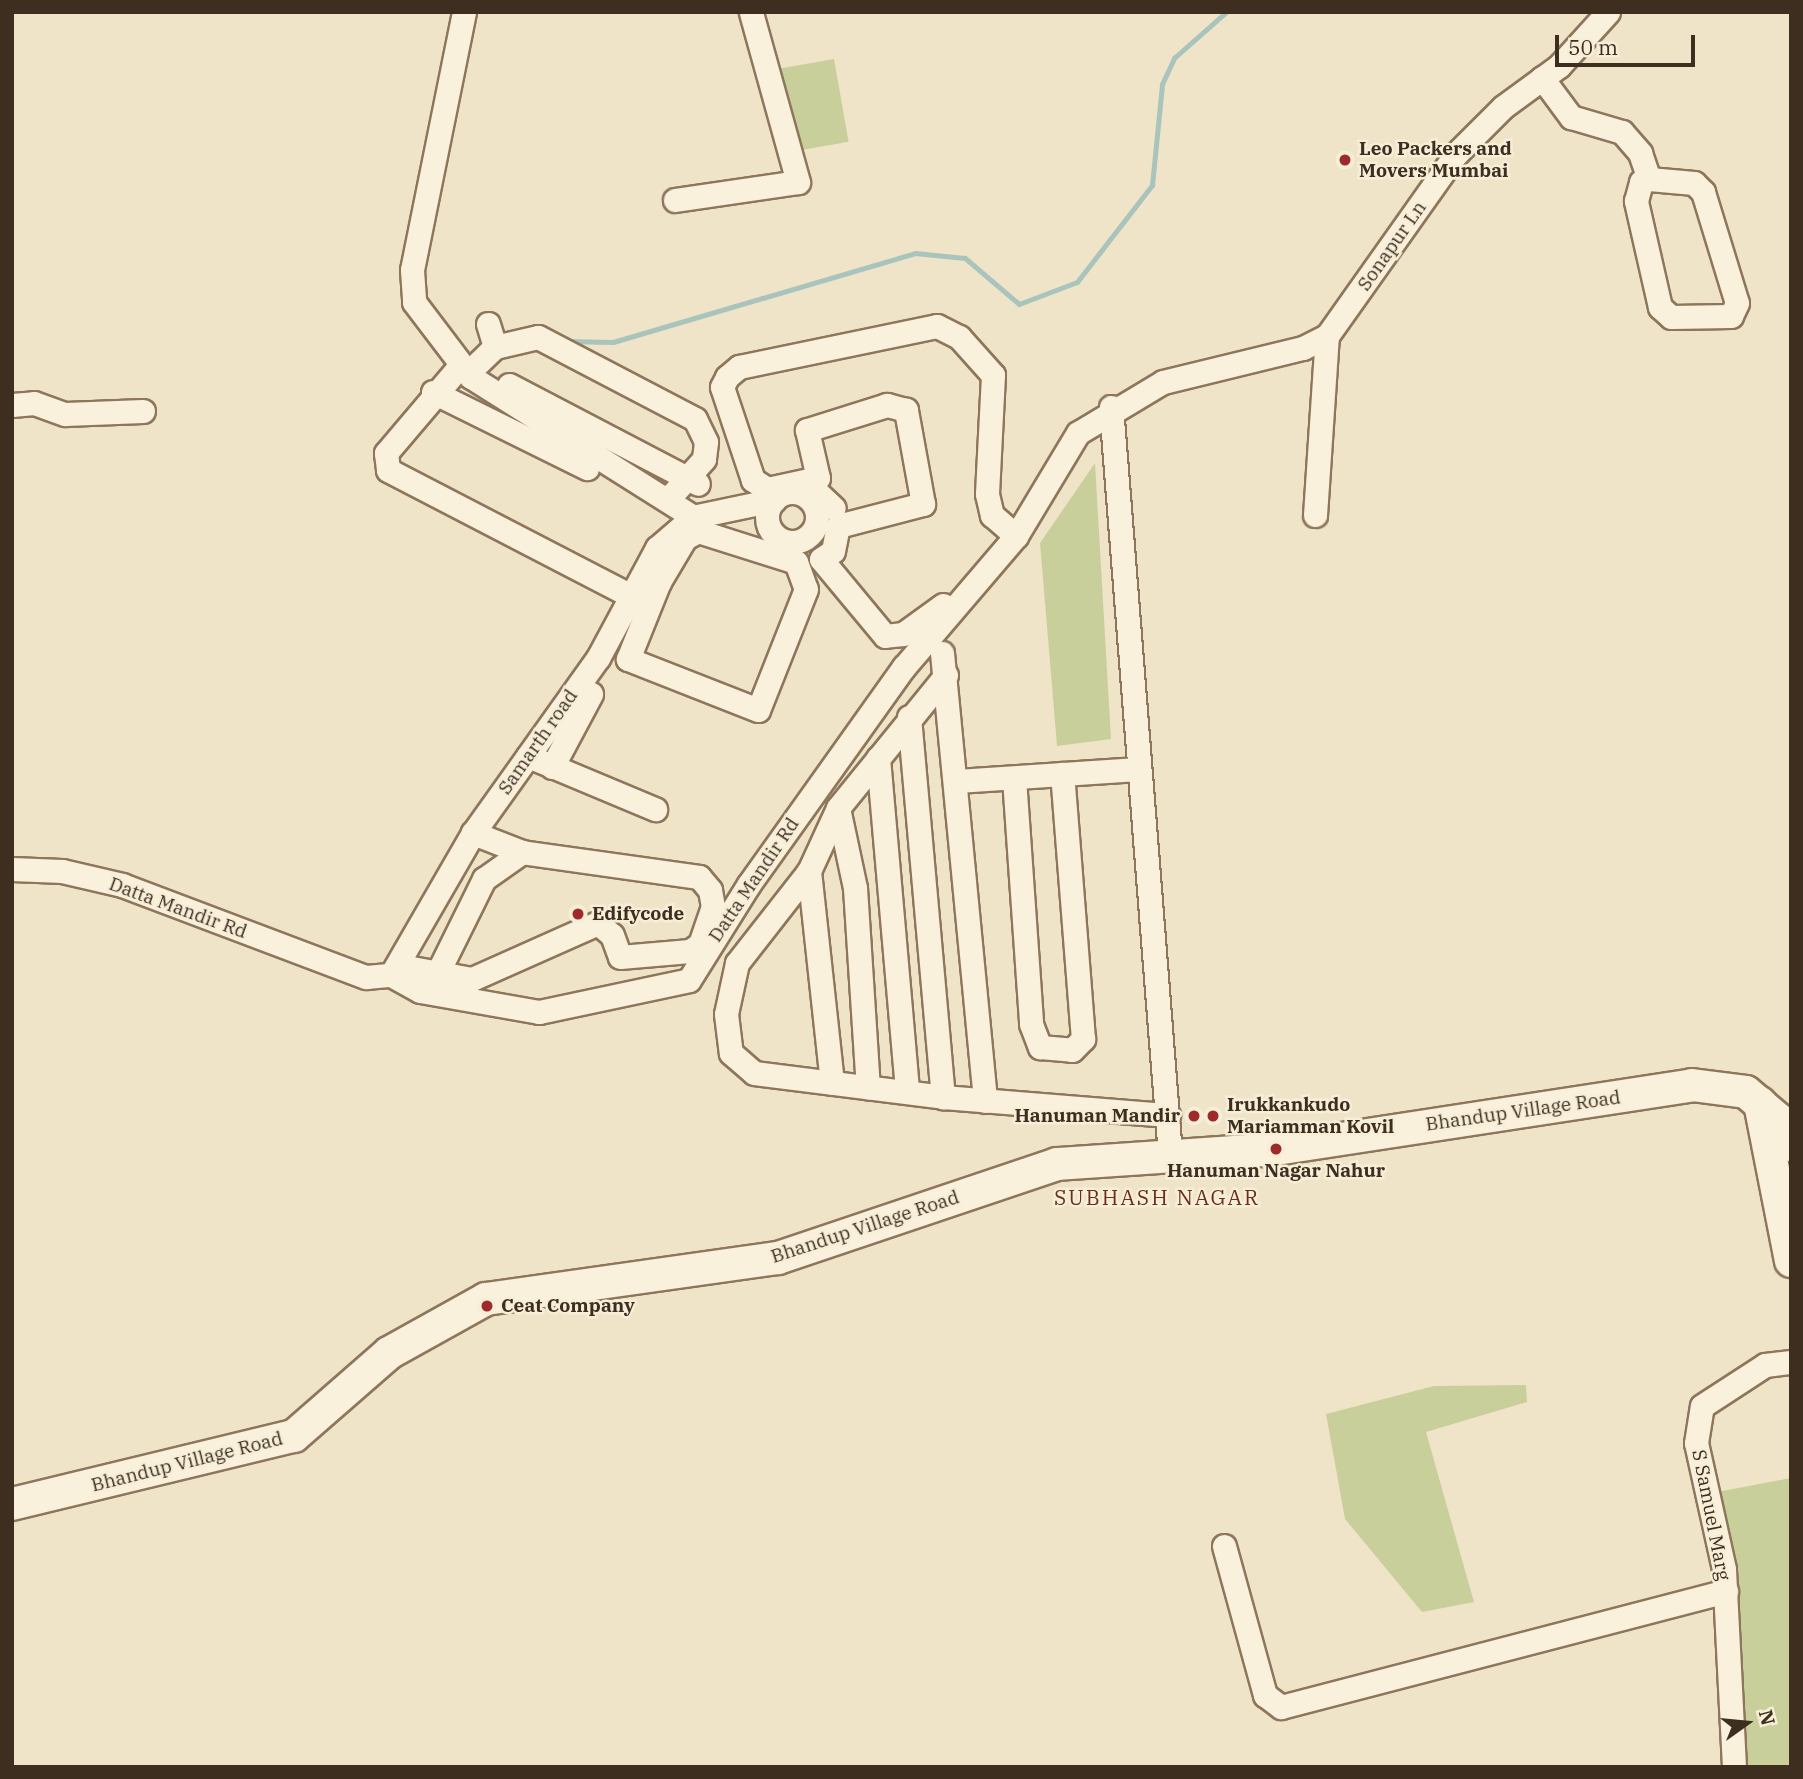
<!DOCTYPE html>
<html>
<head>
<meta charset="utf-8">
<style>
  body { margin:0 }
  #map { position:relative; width:1803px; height:1779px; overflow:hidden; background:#f0e4c8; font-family:"IBM Plex Serif",serif }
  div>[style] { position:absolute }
  .green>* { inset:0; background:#c9cf9b; transform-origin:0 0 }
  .stream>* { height:5px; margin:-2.5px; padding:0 2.5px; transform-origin:2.5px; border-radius:2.5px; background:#a9c4bc }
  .roads { filter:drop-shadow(2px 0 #8d765c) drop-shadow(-2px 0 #8d765c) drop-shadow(0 2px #8d765c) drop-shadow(0 -2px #8d765c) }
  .street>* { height:23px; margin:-11.5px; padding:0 11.5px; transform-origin:11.5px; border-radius:11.5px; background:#faf1dc }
  .street>.ring { margin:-11.5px; padding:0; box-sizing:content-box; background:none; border:23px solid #faf1dc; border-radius:50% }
  .secondary>* { height:32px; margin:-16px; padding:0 16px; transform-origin:16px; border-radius:16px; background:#faf1dc }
  .dots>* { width:19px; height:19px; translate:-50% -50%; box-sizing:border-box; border:4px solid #f7eed8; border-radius:50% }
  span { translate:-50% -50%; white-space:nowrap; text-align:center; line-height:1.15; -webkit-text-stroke:5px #f7eed8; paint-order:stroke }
  .poi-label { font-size:19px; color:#3d2e20; font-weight:700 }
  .left { translate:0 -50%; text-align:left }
  .right { translate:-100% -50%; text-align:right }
  .street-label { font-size:19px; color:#3d2e20 }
  .neighbourhood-label { font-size:21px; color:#6b2e1e; letter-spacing:2px }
  .frame { position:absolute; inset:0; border:14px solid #3d2e20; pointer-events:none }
  .north { position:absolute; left:1712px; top:1688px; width:70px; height:70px; -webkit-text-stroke:5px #f7eed8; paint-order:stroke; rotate:75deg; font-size:19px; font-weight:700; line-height:28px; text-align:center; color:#3d2e20 }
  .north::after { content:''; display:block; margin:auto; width:24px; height:32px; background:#3d2e20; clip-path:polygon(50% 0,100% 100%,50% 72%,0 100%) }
  .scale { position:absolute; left:1555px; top:35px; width:140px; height:32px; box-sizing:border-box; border:4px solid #3d2e20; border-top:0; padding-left:9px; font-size:21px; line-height:24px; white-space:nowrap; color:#3d2e20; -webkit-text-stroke:5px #f7eed8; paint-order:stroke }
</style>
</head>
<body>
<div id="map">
  <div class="green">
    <i style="left:834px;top:59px;width:84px;height:65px;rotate:80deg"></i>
    <i style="clip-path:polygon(1095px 463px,1111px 739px,1057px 746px,1040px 543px)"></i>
    <i style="clip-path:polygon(1526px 1385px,1527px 1402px,1426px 1432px,1474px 1602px,1422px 1612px,1345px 1519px,1326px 1414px,1434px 1386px)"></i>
    <i style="clip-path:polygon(1791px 1478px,1791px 1767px,1742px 1767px,1712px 1493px)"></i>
  </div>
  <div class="stream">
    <i style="left:564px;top:341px;width:49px;rotate:1.2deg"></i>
    <i style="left:613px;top:342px;width:315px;rotate:-16.4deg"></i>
    <i style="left:915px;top:253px;width:50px;rotate:5.7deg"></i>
    <i style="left:965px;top:258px;width:71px;rotate:40.4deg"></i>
    <i style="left:1019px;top:304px;width:62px;rotate:-20.8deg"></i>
    <i style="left:1077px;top:282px;width:123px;rotate:-52.3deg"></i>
    <i style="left:1152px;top:185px;width:101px;rotate:-84.3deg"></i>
    <i style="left:1162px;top:84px;width:29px;rotate:-65deg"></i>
    <i style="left:1174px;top:58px;width:69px;rotate:-41.5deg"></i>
  </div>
  <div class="roads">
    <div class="street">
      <i style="left:464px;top:12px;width:263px;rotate:101.4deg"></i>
      <i style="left:412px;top:270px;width:32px;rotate:86deg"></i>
      <i style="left:414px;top:302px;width:94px;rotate:52.8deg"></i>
      <i style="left:471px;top:377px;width:262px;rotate:32.2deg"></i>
      <i style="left:1542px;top:78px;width:49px;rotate:53.4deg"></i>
      <i style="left:1571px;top:117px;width:53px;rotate:16.4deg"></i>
      <i style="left:1622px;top:132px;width:28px;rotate:49deg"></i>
      <i style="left:1640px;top:153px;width:28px;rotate:71deg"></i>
      <i style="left:1649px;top:179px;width:45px;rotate:5.1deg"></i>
      <i style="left:1694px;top:183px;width:13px;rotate:45deg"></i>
      <i style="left:1703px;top:192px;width:116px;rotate:73deg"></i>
      <i style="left:1737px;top:303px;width:14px;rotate:115deg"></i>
      <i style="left:1731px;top:316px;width:60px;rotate:179deg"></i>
      <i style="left:1671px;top:317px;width:15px;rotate:-138deg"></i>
      <i style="left:1660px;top:307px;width:109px;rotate:-102.8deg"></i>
      <i style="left:1636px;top:201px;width:20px;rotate:-75deg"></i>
      <i style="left:1641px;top:182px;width:9px;rotate:-21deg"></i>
      <i style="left:675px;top:200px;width:124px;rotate:-8.3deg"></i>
      <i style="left:798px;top:182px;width:176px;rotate:-105.5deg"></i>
      <i style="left:488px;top:324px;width:24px;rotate:73deg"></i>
      <i style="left:459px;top:367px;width:113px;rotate:130.3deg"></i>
      <i style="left:386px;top:453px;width:17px;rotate:83deg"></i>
      <i style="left:388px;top:470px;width:276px;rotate:27.4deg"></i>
      <i style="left:474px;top:367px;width:29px;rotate:-44deg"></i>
      <i style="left:495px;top:347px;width:44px;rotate:-13.1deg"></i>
      <i style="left:538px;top:337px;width:177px;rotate:27.6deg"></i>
      <i style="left:695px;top:419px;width:25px;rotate:64deg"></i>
      <i style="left:706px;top:442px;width:17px;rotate:97deg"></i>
      <i style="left:704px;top:459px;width:52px;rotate:131.9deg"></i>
      <i style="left:509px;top:385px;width:213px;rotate:27.6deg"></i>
      <i style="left:433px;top:392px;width:172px;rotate:26.3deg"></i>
      <i style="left:12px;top:405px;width:22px;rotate:-5deg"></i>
      <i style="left:34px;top:403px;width:33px;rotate:20deg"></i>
      <i style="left:65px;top:414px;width:78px;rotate:-2.2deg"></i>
      <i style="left:1111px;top:407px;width:750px;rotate:85.49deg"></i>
      <i style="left:808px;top:484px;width:35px;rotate:43deg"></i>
      <i class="ring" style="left:767px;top:492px;width:27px;height:27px"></i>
      <i style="left:1315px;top:515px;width:179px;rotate:-86.2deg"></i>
      <i style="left:643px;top:577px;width:17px;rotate:17deg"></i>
      <i style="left:659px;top:582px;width:51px;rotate:-59.4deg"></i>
      <i style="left:685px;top:538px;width:15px;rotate:-28deg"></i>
      <i style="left:698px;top:531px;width:103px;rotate:17.6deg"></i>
      <i style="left:796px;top:562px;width:29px;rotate:70deg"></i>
      <i style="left:806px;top:589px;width:130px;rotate:111.6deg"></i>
      <i style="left:758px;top:710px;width:140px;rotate:-158.6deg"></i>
      <i style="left:628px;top:659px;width:83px;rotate:-68.1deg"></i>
      <i style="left:943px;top:605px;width:49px;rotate:144.1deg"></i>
      <i style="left:903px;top:634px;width:18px;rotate:174deg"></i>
      <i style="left:885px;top:636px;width:100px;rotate:-129.7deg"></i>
      <i style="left:821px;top:559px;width:14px;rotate:-34deg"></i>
      <i style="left:833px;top:551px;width:25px;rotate:-79deg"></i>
      <i style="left:838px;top:526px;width:88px;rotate:-14.5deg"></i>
      <i style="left:923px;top:504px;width:96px;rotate:-100.3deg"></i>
      <i style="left:906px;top:410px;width:20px;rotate:-165deg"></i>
      <i style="left:887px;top:405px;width:84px;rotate:162.6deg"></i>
      <i style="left:807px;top:430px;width:49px;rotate:77.1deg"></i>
      <i style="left:818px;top:478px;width:52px;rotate:167.8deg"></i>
      <i style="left:767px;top:489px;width:17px;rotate:-147deg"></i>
      <i style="left:753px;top:480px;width:98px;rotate:-108.4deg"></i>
      <i style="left:722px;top:387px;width:11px;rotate:-63deg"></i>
      <i style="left:727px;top:377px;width:16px;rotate:-40deg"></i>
      <i style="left:739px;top:367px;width:202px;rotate:-11.7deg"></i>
      <i style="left:937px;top:326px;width:25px;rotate:27deg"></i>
      <i style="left:959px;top:337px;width:51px;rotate:48.2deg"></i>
      <i style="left:993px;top:375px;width:119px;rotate:92.9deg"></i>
      <i style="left:987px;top:494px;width:22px;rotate:77deg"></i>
      <i style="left:992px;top:515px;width:32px;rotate:41deg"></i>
      <i style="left:942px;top:653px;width:450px;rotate:84.5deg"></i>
      <i style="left:946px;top:675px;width:171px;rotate:129.1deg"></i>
      <i style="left:838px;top:808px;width:69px;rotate:114.7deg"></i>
      <i style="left:809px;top:871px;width:117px;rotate:128deg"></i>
      <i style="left:737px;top:963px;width:52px;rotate:102.2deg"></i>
      <i style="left:726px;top:1014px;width:39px;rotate:83deg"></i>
      <i style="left:731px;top:1053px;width:30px;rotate:41deg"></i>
      <i style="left:754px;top:1073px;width:191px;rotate:7.2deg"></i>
      <i style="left:943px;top:1097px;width:226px;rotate:4.6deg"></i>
      <i style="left:909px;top:717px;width:382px;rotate:84.9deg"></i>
      <i style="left:528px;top:756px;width:138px;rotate:22.7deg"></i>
      <i style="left:878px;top:758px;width:335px;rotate:85deg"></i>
      <i style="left:552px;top:767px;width:83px;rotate:-61.9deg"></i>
      <i style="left:1014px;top:778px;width:247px;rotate:86deg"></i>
      <i style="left:1031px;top:1024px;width:25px;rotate:69deg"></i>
      <i style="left:1040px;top:1047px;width:32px;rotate:5deg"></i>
      <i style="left:1072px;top:1050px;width:16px;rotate:-45deg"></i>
      <i style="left:1083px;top:1039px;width:266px;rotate:-94.5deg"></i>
      <i style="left:957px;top:781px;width:181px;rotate:-3.8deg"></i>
      <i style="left:838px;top:808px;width:82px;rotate:78deg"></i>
      <i style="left:855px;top:888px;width:200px;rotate:86.3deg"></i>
      <i style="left:12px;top:869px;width:50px;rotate:2.3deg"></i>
      <i style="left:62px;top:871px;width:62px;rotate:13.1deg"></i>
      <i style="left:122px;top:885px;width:261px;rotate:20.7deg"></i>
      <i style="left:366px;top:977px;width:25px;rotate:-5deg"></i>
      <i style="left:391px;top:975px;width:33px;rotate:29deg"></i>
      <i style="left:420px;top:991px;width:121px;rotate:10deg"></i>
      <i style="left:539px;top:1012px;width:153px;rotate:-12deg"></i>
      <i style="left:689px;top:980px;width:113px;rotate:-58deg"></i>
      <i style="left:749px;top:884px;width:267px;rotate:-54.5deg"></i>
      <i style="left:904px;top:667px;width:172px;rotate:-49.5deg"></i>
      <i style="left:1016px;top:536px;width:120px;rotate:-59deg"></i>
      <i style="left:1078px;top:433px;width:99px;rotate:-31deg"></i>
      <i style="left:1163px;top:382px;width:144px;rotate:-13.7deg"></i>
      <i style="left:1303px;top:348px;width:27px;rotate:-27deg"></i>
      <i style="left:1327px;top:336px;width:223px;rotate:-54.7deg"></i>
      <i style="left:1456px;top:154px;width:66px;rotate:-45deg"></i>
      <i style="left:1503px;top:107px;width:69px;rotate:-36.2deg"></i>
      <i style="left:1559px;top:66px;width:73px;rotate:-47.8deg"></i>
      <i style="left:809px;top:871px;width:213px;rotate:83.8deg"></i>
      <i style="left:401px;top:966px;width:72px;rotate:10.4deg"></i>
      <i style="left:472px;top:979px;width:138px;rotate:-24deg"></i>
      <i style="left:598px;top:923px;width:18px;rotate:41deg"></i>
      <i style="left:612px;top:935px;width:23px;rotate:70deg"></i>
      <i style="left:620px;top:957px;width:70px;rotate:-4.9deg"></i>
      <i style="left:690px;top:951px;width:12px;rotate:-35deg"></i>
      <i style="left:700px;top:944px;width:39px;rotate:-71deg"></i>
      <i style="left:713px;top:907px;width:17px;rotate:-100deg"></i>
      <i style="left:710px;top:890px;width:17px;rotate:-130deg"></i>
      <i style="left:699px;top:877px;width:179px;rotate:-172deg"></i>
      <i style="left:522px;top:852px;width:53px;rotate:-158.8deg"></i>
      <i style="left:438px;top:972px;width:104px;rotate:-63.7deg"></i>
      <i style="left:484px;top:879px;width:47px;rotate:-35.4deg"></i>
      <i style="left:391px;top:975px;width:164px;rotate:-60deg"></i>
      <i style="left:473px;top:833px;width:215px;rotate:-54.5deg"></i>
      <i style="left:598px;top:658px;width:125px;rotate:-61.8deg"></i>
      <i style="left:657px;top:548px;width:48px;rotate:-40.7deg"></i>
      <i style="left:693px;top:517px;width:83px;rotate:-11.9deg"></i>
      <i style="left:1224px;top:1546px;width:155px;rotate:74.6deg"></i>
      <i style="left:1265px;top:1695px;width:20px;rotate:37deg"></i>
      <i style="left:1281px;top:1707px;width:460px;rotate:-14.6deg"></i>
      <i style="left:1734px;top:1767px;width:198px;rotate:-92.9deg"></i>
      <i style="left:1724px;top:1569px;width:129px;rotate:-102.5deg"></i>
      <i style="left:1696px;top:1443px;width:37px;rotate:-81deg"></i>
      <i style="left:1702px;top:1406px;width:75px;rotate:-33.1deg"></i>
      <i style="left:1765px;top:1365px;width:26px;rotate:-7deg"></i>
    </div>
    <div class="secondary">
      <i style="left:1760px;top:1103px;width:161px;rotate:78.9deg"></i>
      <i style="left:12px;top:1504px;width:290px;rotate:-13.6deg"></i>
      <i style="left:294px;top:1436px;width:126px;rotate:-41.1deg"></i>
      <i style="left:389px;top:1353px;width:111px;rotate:-29.1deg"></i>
      <i style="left:486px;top:1299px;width:295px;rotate:-8deg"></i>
      <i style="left:778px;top:1258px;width:294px;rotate:-18.6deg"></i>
      <i style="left:1057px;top:1164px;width:220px;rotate:-3.9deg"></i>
      <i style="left:1276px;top:1149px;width:421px;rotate:-8.7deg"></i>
      <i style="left:1692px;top:1085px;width:54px;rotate:7.4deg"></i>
      <i style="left:1746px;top:1092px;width:43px;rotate:40.3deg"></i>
      <i style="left:1779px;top:1120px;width:28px;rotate:64deg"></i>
    </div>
  </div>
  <div class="dots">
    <i style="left:1345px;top:160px;background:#9e2a2b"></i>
    <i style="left:578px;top:914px;background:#9e2a2b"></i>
    <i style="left:1194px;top:1116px;background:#9e2a2b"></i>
    <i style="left:1213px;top:1116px;background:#9e2a2b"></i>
    <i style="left:1276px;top:1149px;background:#9e2a2b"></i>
    <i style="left:487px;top:1306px;background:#9e2a2b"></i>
  </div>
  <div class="poi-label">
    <span class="left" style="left:1359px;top:160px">Leo Packers and<br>Movers Mumbai</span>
    <span class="left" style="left:592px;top:914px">Edifycode</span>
    <span class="left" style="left:1227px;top:1116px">Irukkankudo<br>Mariamman Kovil</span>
    <span class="right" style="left:1180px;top:1116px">Hanuman Mandir</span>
    <span style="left:1276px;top:1171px">Hanuman Nagar Nahur</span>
    <span class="left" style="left:501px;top:1306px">Ceat Company</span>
  </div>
  <div class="street-label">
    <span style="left:1392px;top:246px;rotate:-55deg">Sonapur Ln</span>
    <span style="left:538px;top:742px;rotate:-55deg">Samarth road</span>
    <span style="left:754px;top:880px;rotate:-56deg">Datta Mandir Rd</span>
    <span style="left:178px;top:908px;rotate:20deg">Datta Mandir Rd</span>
    <span style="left:1523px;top:1111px;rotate:-8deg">Bhandup Village Road</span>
    <span style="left:865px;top:1227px;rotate:-18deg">Bhandup Village Road</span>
    <span style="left:187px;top:1462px;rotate:-14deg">Bhandup Village Road</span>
    <span style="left:1711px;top:1515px;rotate:79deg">S Samuel Marg</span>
  </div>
  <div class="neighbourhood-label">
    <span style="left:1157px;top:1197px">SUBHASH NAGAR</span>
  </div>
  <div class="frame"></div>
  <div class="north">N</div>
  <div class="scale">50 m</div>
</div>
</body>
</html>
